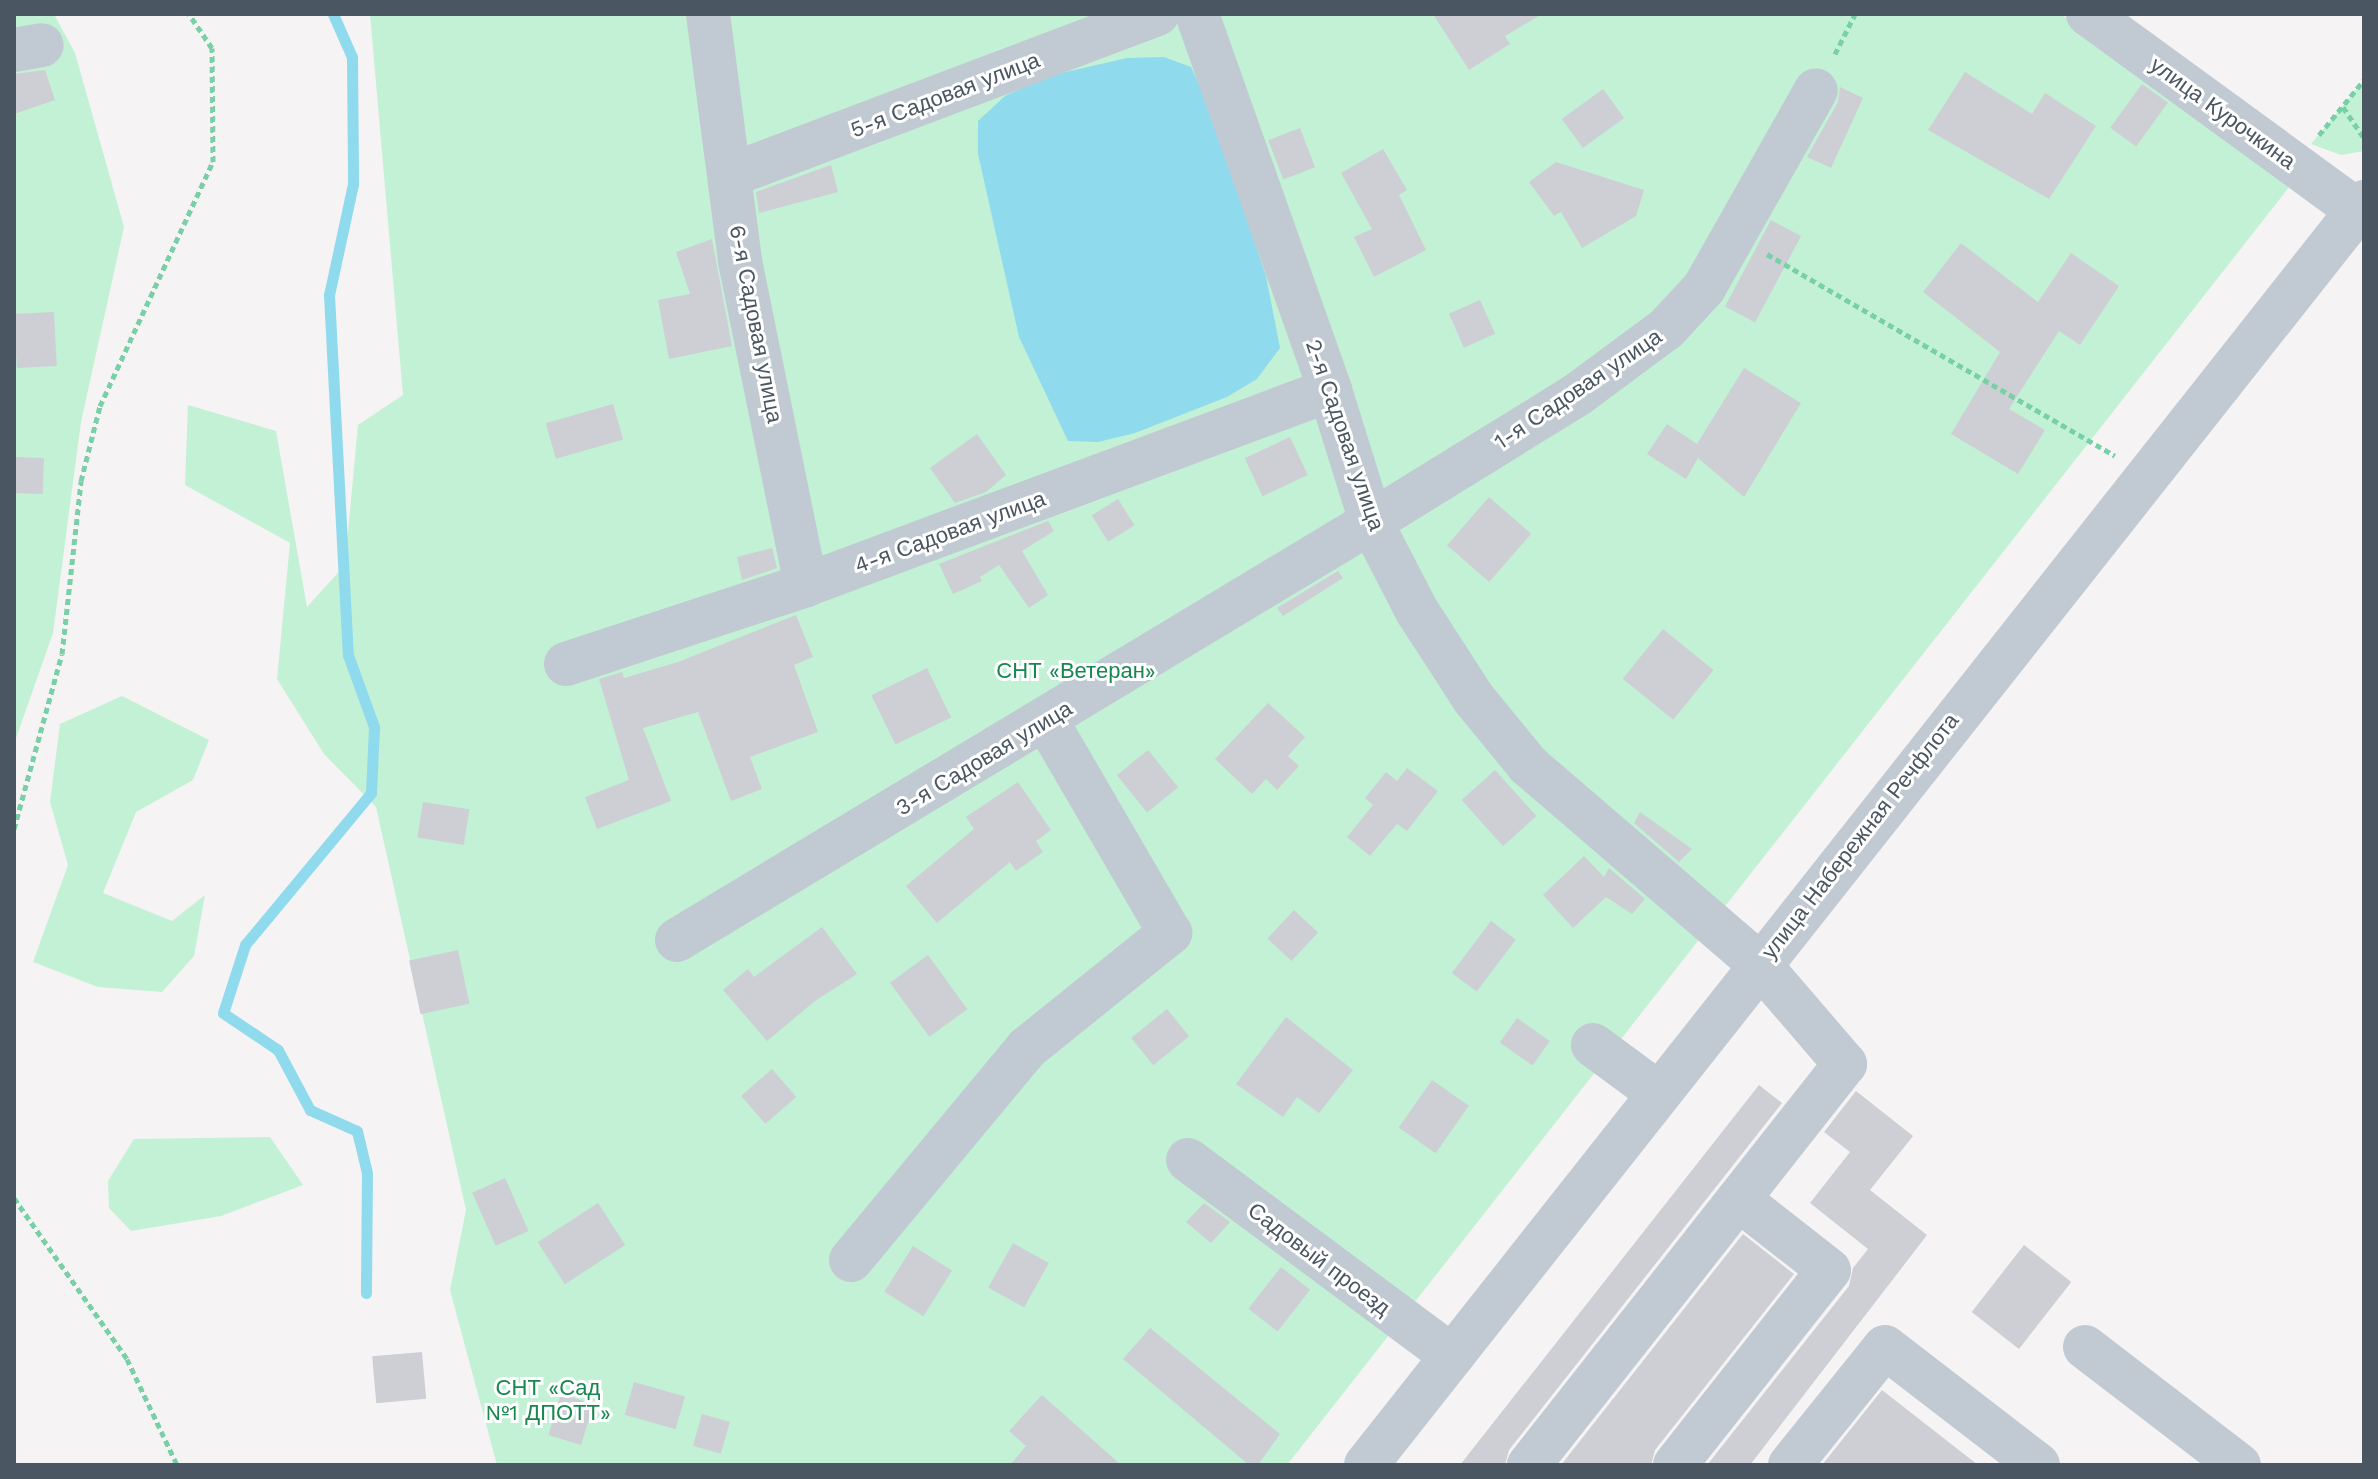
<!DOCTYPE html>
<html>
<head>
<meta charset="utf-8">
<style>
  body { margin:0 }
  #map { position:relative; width:2378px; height:1479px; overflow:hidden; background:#f5f3f3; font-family:"Work Sans",sans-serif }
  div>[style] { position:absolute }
  .green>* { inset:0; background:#c3f1d5 }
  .water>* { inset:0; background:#90daee }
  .stream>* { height:11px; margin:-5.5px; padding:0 5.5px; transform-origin:5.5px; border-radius:5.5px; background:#90daee }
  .building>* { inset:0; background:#cdcfd5; transform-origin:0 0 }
  .path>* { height:5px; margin-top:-2.5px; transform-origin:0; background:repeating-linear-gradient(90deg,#7ad0a6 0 6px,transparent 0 10px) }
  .minor>* { height:44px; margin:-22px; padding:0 22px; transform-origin:22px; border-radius:22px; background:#c1cad2 }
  span { translate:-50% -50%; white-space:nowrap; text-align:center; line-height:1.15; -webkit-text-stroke:6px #fff; paint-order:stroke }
  .street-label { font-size:22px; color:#4a5661 }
  .park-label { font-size:22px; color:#17864f }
  .frame { position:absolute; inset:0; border:16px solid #4a5661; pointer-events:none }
</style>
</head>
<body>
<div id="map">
  <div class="green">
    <i style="clip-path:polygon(14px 14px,54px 14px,75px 53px,124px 227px,81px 422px,53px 633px,14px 744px)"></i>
    <i style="clip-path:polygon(370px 14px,2061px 14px,2290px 186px,1287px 1465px,497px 1465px,450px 1290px,466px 1210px,376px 807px,324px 754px,277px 679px,290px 543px,185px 485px,188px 405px,276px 431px,307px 607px,345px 565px,358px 425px,403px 395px)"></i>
    <i style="clip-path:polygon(2364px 80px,2364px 151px,2341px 155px,2311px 144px)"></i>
    <i style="clip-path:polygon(122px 696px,209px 740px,193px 780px,136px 812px,103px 893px,172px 921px,205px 895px,194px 956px,162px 992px,98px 987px,33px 962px,68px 865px,50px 802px,60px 724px)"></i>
    <i style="clip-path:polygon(270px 1137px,303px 1185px,221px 1216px,131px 1231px,109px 1208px,108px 1181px,134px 1139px)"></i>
  </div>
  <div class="water">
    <i style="clip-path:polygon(1164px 57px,1191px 67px,1208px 103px,1266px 276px,1280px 348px,1257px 379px,1227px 397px,1135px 433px,1098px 442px,1068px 441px,1019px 337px,978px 154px,978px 121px,1005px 96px,1044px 77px,1127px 58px)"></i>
  </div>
  <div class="stream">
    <i style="left:333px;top:14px;width:47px;rotate:66.2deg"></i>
    <i style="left:352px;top:57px;width:127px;rotate:89.5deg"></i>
    <i style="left:353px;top:184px;width:114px;rotate:102.2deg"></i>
    <i style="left:329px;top:295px;width:361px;rotate:87deg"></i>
    <i style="left:348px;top:655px;width:77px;rotate:70.1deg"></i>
    <i style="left:374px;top:727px;width:66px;rotate:92.6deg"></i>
    <i style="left:371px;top:793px;width:197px;rotate:129.7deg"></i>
    <i style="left:245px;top:945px;width:71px;rotate:107.9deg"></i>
    <i style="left:223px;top:1013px;width:66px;rotate:33.9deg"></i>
    <i style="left:278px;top:1050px;width:68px;rotate:61.9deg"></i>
    <i style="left:310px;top:1110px;width:51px;rotate:24.1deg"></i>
    <i style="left:357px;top:1131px;width:43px;rotate:76.6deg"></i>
    <i style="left:367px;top:1173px;width:120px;rotate:90.5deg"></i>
  </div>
  <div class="building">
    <i style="clip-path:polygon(1433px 14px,1542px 14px,1505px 36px,1510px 44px,1469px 70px)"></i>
    <i style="clip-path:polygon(45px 70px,55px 100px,14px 114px,14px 74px)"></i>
    <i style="clip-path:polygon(1965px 72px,2032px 114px,2045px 93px,2096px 126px,2049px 199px,1928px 130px)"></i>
    <i style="left:2142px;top:84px;width:32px;height:54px;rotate:36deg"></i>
    <i style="clip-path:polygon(1840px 87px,1863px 98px,1831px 168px,1807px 157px,1838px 102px)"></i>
    <i style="left:1603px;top:89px;width:36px;height:51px;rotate:54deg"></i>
    <i style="left:1300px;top:128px;width:42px;height:34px;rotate:69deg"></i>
    <i style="clip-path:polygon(1383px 149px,1407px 190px,1399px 195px,1426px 250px,1374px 277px,1354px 237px,1372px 229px,1341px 173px)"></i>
    <i style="clip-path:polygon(1556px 162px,1644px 190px,1636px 216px,1582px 248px,1561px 212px,1554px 216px,1529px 182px)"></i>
    <i style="clip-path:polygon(831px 165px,838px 192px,759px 213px,756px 192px)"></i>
    <i style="left:1771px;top:220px;width:34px;height:98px;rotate:28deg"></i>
    <i style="clip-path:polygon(712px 239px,732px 346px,669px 359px,658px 300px,690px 294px,676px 252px)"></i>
    <i style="clip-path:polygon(1961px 243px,2038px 302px,2071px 253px,2119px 286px,2080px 345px,2059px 331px,2009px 409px,2045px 430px,2018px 474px,1951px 434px,2000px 352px,1923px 292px)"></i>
    <i style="left:1480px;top:300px;width:37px;height:34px;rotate:66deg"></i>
    <i style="left:54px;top:312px;width:54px;height:40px;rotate:87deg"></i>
    <i style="clip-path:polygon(1744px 368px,1801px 403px,1744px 497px,1698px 458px,1686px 479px,1647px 454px,1667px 424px,1697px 444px)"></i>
    <i style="left:613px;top:404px;width:37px;height:70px;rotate:74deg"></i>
    <i style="clip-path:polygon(977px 434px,1006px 475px,986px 492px,955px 503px,930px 468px)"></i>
    <i style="left:1290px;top:437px;width:42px;height:50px;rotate:65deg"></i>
    <i style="left:14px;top:457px;width:30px;height:36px;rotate:2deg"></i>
    <i style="left:1489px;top:497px;width:56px;height:64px;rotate:41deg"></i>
    <i style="left:1118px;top:499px;width:31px;height:31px;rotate:58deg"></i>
    <i style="clip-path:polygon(1048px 521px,1054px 531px,1022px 551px,1048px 595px,1029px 608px,999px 565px,980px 577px,982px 581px,953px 594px,939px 564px)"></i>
    <i style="clip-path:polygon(772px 548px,777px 568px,742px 580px,737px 557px)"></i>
    <i style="clip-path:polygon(1338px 571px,1343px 578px,1283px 616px,1277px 608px)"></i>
    <i style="clip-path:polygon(796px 615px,813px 657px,794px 665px,818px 732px,750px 757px,762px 789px,731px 801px,698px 712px,643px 728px,671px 801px,597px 829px,585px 797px,629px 780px,599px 679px,622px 672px,624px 678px,678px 662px)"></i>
    <i style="left:1663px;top:629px;width:65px;height:64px;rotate:39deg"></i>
    <i style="left:927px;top:668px;width:55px;height:62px;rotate:64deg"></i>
    <i style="clip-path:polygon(1268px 703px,1305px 737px,1288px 756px,1299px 766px,1277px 790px,1266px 779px,1252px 794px,1215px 759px)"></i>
    <i style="left:1148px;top:750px;width:48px;height:40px;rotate:51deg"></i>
    <i style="clip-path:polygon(1407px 768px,1438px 791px,1407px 831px,1397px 824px,1370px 856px,1347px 837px,1373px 805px,1365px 798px,1386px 772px,1397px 781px)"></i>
    <i style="left:1495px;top:770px;width:62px;height:45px;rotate:48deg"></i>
    <i style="clip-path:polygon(1018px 782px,1051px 830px,1036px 841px,1043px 852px,1016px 871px,1010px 862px,937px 923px,906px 886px,974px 829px,966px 817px)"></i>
    <i style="left:423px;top:802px;width:47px;height:36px;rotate:9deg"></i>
    <i style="clip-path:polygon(1640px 812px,1692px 849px,1679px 862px,1634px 823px)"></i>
    <i style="clip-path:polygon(1584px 856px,1604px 877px,1609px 868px,1645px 899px,1632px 914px,1606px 897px,1573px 928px,1543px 895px)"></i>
    <i style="left:1294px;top:910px;width:33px;height:39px;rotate:43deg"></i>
    <i style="left:1491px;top:921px;width:31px;height:65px;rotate:37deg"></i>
    <i style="clip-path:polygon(822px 927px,857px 974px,815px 1001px,767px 1041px,723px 990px,748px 969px,754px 977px)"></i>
    <i style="left:458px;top:950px;width:55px;height:50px;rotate:78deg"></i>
    <i style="left:928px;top:955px;width:67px;height:47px;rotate:54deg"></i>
    <i style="left:1167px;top:1009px;width:35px;height:46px;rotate:51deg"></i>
    <i style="clip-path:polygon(1286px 1017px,1353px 1070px,1319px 1113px,1297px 1097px,1283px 1117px,1236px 1084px)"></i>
    <i style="left:1517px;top:1018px;width:40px;height:30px;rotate:35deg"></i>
    <i style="left:772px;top:1069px;width:37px;height:41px;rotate:49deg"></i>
    <i style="left:1432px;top:1080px;width:45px;height:58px;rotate:35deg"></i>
    <i style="clip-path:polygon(1759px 1085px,1782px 1103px,1509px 1450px,1505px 1465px,1460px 1465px)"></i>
    <i style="clip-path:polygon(1856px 1091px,1913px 1136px,1870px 1190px,1927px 1235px,1750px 1465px,1707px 1465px,1849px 1286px,1853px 1268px,1868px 1249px,1810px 1203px,1850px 1152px,1824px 1132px)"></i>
    <i style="left:505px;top:1178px;width:58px;height:36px;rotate:66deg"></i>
    <i style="left:598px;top:1203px;width:50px;height:72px;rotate:57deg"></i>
    <i style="clip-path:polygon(1204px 1203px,1230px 1222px,1211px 1243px,1186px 1222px)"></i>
    <i style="clip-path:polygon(1743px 1234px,1794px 1274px,1655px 1450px,1651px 1465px,1561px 1465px)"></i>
    <i style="left:1013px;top:1243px;width:41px;height:51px;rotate:29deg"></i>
    <i style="left:2024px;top:1245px;width:60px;height:85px;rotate:38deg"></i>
    <i style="left:913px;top:1246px;width:46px;height:54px;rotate:32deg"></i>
    <i style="left:1281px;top:1267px;width:37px;height:53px;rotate:38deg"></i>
    <i style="clip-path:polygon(1150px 1328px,1280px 1434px,1258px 1465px,1249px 1465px,1123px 1359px)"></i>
    <i style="left:422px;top:1352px;width:47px;height:50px;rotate:85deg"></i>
    <i style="left:634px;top:1382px;width:53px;height:34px;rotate:16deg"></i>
    <i style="clip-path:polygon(1882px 1390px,1978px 1465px,1822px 1465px)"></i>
    <i style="left:561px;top:1394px;width:34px;height:43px;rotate:17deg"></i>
    <i style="clip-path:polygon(1042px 1395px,1121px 1465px,1010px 1465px,1026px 1446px,1009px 1431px)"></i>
    <i style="left:702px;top:1414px;width:29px;height:33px;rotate:16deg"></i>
  </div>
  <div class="path">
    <i style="left:1835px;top:54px;width:45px;rotate:-63.4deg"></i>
    <i style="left:2343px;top:107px;width:37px;rotate:56deg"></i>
    <i style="left:2319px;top:135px;width:71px;rotate:-50.7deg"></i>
    <i style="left:1767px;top:254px;width:402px;rotate:30.1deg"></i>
    <i style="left:14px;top:829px;width:181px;rotate:-74.7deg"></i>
    <i style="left:62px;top:654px;width:174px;rotate:-83.7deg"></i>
    <i style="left:81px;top:481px;width:77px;rotate:-75.8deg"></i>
    <i style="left:100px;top:406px;width:269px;rotate:-65.2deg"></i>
    <i style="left:213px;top:162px;width:114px;rotate:-90.5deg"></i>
    <i style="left:212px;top:48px;width:41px;rotate:-124.1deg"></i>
    <i style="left:14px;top:1198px;width:197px;rotate:54.9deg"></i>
    <i style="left:127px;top:1359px;width:117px;rotate:64.7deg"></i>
  </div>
  <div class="minor">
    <i style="left:708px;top:14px;width:249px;rotate:82.6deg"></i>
    <i style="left:740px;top:261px;width:331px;rotate:78.5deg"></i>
    <i style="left:1197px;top:14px;width:399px;rotate:70.5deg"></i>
    <i style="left:1330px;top:390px;width:138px;rotate:72.7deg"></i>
    <i style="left:1371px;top:522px;width:100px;rotate:62.7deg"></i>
    <i style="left:1417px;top:611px;width:105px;rotate:57.1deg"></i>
    <i style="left:1474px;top:699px;width:85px;rotate:50.7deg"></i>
    <i style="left:1528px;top:765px;width:305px;rotate:40.7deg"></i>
    <i style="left:1759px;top:964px;width:132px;rotate:49.3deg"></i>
    <i style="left:1845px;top:1064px;width:511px;rotate:128.24deg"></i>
    <i style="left:2088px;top:14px;width:341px;rotate:36.1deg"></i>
    <i style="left:14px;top:50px;width:28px;rotate:-10deg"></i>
    <i style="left:731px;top:175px;width:456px;rotate:-20.7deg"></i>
    <i style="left:566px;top:664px;width:253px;rotate:-18.2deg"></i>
    <i style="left:806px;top:585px;width:559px;rotate:-20.41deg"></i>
    <i style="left:677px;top:940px;width:810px;rotate:-31.06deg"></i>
    <i style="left:1371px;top:522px;width:243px;rotate:-31.7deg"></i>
    <i style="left:1578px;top:394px;width:109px;rotate:-36.5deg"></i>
    <i style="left:1666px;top:329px;width:56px;rotate:-47.2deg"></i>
    <i style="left:1704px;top:288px;width:227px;rotate:-60.5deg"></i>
    <i style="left:1593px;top:1045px;width:81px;rotate:36.4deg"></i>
    <i style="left:1188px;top:1160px;width:329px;rotate:36.6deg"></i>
    <i style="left:851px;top:1260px;width:276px;rotate:-50.3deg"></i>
    <i style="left:1027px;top:1048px;width:184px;rotate:-38.8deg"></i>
    <i style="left:1170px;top:933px;width:244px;rotate:-120.2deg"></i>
    <i style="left:2085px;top:1347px;width:194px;rotate:37.5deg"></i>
    <i style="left:1366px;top:1465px;width:1610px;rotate:-51.68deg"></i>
    <i style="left:1675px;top:1465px;width:248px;rotate:-51.7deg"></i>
    <i style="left:1829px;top:1270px;width:115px;rotate:-142deg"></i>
    <i style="left:1790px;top:1465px;width:151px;rotate:-51.2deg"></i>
    <i style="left:1885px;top:1347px;width:193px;rotate:37.6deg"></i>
  </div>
  <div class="street-label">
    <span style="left:945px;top:95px;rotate:-21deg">5-я Садовая улица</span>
    <span style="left:2223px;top:113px;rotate:36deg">улица Курочкина</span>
    <span style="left:756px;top:324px;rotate:79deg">6-я Садовая улица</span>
    <span style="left:1578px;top:389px;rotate:-34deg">1-я Садовая улица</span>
    <span style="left:1345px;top:435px;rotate:71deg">2-я Садовая улица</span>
    <span style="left:950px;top:532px;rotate:-20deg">4-я Садовая улица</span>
    <span style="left:984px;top:758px;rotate:-31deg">3-я Садовая улица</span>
    <span style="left:1860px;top:836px;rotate:-52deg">улица Набережная Речфлота</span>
    <span style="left:1319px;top:1259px;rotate:37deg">Садовый проезд</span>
  </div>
  <div class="park-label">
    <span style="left:1076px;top:671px">СНТ «Ветеран»</span>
    <span style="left:548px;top:1400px">СНТ «Сад<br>№1 ДПОТТ»</span>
  </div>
  <div class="frame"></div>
</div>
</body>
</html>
